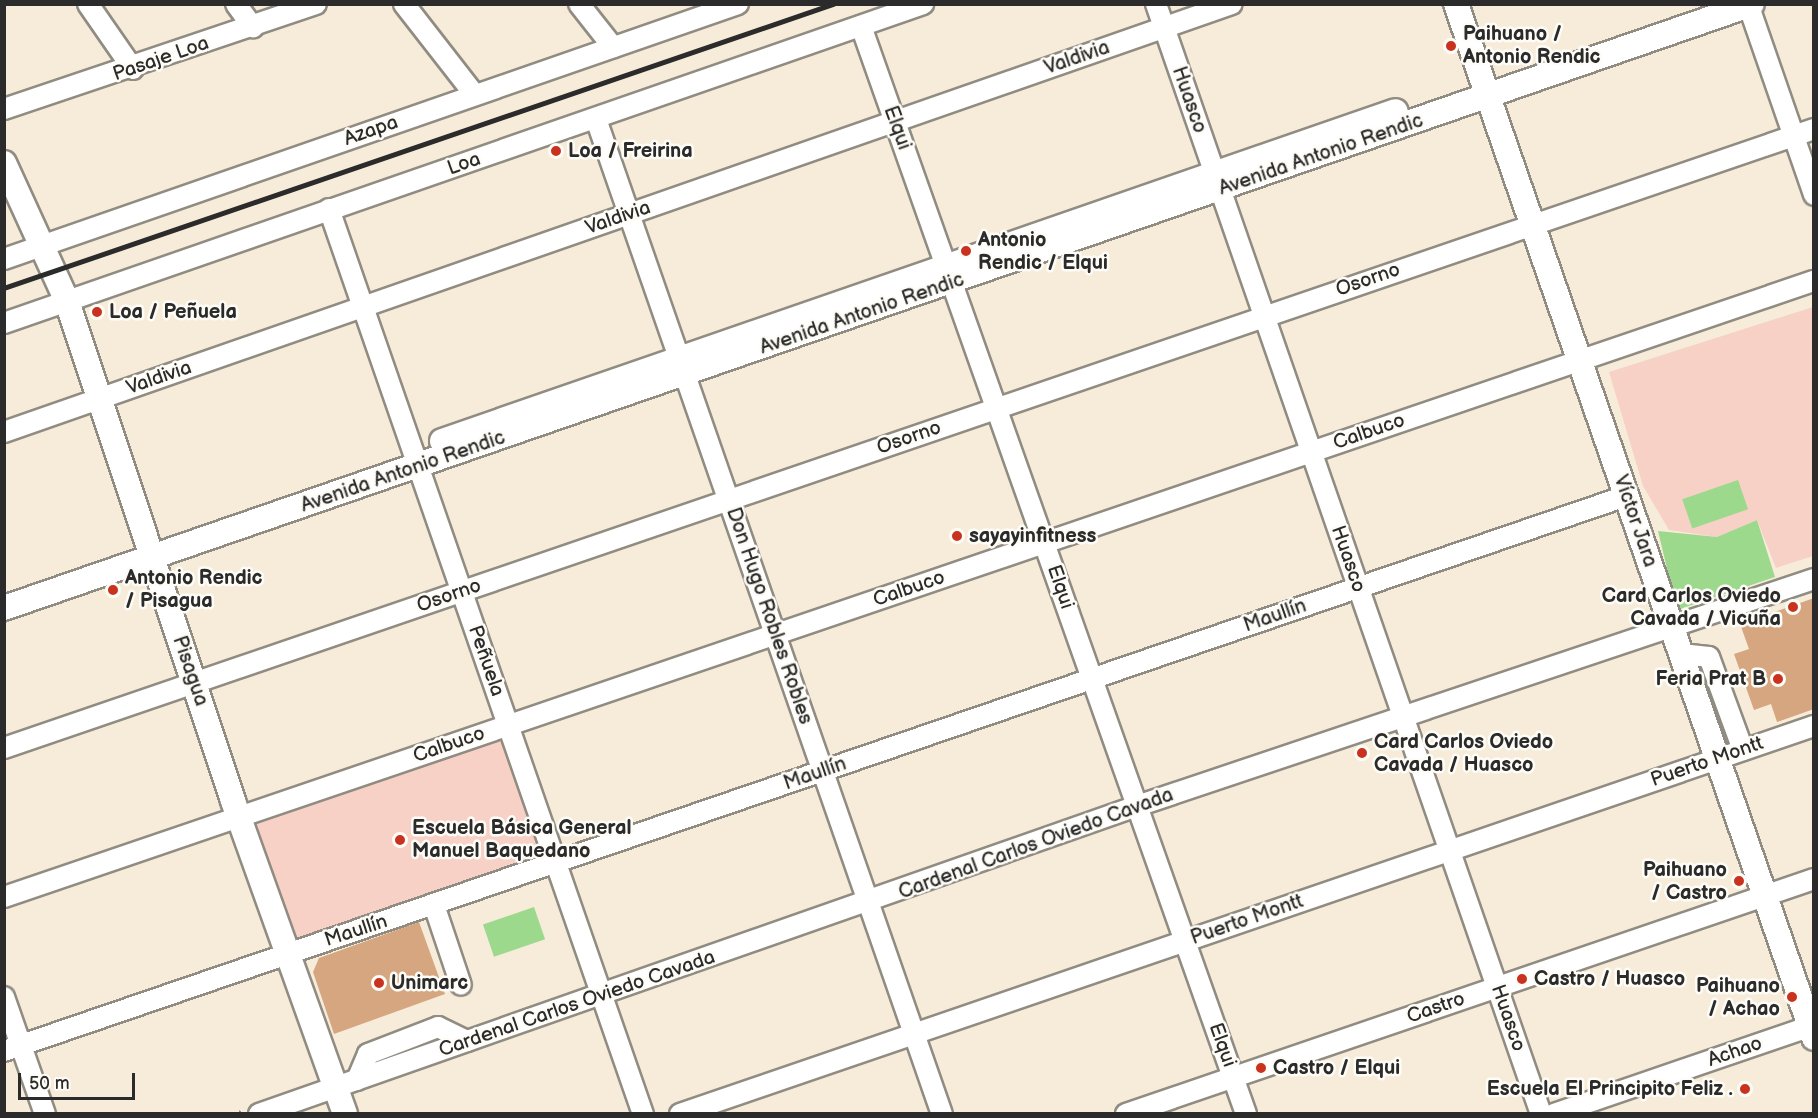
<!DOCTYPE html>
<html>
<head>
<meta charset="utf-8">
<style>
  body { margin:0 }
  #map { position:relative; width:1818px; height:1118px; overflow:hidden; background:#f7ecd9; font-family:"Balsamiq Sans",sans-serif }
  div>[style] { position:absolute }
  .built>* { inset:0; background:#f7d1c6; transform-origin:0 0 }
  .green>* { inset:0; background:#9cd98d; transform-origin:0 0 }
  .building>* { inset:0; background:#d6a681 }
  .path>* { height:3px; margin-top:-1.5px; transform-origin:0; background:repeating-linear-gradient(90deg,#918c82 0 1.5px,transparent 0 6px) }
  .roads { filter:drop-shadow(2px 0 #918c82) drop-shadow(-2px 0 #918c82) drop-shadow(0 2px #918c82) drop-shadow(0 -2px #918c82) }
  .minor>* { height:20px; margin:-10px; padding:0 10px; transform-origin:10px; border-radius:10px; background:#fff }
  .major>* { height:24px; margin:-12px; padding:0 12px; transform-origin:12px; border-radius:12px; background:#fff }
  .rail>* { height:4.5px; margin:-2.25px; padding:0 2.25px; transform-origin:2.25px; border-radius:2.25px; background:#2b2b2b }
  .dots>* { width:16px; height:16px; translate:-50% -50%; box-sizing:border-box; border:3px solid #fdfcf7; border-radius:50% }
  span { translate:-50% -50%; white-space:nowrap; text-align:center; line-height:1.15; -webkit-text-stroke:5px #fdfcf7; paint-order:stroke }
  .poi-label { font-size:20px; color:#2b2b2b; font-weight:700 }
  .left { translate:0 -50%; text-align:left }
  .right { translate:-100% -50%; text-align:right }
  .street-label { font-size:20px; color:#2b2b2b }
  .frame { position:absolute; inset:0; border:6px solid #2b2b2b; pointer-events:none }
  .scale { position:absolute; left:18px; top:1073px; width:117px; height:27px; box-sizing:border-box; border:3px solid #2b2b2b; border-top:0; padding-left:8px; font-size:18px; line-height:21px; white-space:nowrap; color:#2b2b2b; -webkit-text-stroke:4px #fdfcf7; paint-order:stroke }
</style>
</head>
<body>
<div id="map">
  <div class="built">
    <i style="clip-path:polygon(1813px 307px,1813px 556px,1776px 568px,1757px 520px,1717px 537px,1669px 530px,1643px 486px,1609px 372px)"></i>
    <i style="left:503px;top:739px;width:124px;height:261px;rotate:71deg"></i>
  </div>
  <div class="green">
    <i style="left:1738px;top:480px;width:31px;height:59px;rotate:71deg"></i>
    <i style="clip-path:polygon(1757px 520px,1775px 577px,1677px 610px,1658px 531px,1717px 537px)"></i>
    <i style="left:534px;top:907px;width:34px;height:54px;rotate:71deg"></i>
  </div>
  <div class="building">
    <i style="clip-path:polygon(1814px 598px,1814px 709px,1777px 722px,1771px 704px,1754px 710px,1734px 654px,1749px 649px,1740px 624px)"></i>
    <i style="clip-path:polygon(419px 922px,445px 994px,334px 1034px,313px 972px,319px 958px)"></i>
  </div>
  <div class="path">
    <i style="left:234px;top:1114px;width:10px;rotate:-24deg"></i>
  </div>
  <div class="roads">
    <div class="minor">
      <i style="left:88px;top:4px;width:79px;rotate:55.3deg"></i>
      <i style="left:236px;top:4px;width:29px;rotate:54deg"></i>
      <i style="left:404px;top:4px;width:114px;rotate:52.1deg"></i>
      <i style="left:579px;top:4px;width:55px;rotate:51.7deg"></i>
      <i style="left:1156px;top:4px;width:1175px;rotate:70.87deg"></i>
      <i style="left:1748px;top:4px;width:202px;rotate:70.9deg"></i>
      <i style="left:861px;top:26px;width:1154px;rotate:70.51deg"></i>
      <i style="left:4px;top:109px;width:329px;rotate:-18.6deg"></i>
      <i style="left:596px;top:119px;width:1053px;rotate:70.83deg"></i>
      <i style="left:329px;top:209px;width:958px;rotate:70.87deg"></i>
      <i style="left:4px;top:259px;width:777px;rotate:-19.16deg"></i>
      <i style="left:4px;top:323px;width:973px;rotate:-19.14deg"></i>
      <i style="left:4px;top:432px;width:1300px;rotate:-19.22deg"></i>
      <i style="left:1681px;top:654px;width:28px;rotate:6deg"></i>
      <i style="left:1709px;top:657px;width:99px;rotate:69.9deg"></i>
      <i style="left:4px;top:748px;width:1913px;rotate:-18.88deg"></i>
      <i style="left:4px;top:897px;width:1912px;rotate:-18.8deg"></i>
      <i style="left:434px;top:905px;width:84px;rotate:71.4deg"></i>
      <i style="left:4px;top:997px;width:124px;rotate:70.7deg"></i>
      <i style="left:4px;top:1051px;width:1714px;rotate:-18.89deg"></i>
      <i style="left:357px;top:1080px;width:28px;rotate:-67deg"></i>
      <i style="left:368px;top:1054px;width:75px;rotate:-21.1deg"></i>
      <i style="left:438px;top:1027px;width:32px;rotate:26deg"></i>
      <i style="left:259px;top:1114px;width:930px;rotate:-19.33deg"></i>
      <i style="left:1137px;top:806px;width:714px;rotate:-18.54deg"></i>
      <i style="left:680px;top:1114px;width:1199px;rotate:-18.89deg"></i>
      <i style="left:1126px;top:1114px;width:727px;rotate:-18.86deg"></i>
      <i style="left:1554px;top:1114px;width:275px;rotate:-18.9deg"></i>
    </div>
    <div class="major">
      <i style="left:1456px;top:4px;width:1094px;rotate:70.9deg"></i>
      <i style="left:4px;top:163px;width:152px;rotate:65.5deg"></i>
      <i style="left:67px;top:301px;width:527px;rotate:71.63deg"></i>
      <i style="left:233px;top:801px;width:332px;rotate:70.3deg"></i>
      <i style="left:442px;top:441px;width:1009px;rotate:-19.08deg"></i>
      <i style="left:4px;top:608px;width:1849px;rotate:-19.06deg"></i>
    </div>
  </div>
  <div class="rail">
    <i style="left:4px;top:288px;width:876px;rotate:-18.91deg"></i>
  </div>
  <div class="dots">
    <i style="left:1451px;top:46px;background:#c8321e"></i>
    <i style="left:556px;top:151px;background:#c8321e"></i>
    <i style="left:966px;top:251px;background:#c8321e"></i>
    <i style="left:97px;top:312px;background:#c8321e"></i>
    <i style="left:957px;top:536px;background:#c8321e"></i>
    <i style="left:113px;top:590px;background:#c8321e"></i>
    <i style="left:1793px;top:607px;background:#c8321e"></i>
    <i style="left:1778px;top:679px;background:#c8321e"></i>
    <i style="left:1362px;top:753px;background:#c8321e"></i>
    <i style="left:400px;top:840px;background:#c8321e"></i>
    <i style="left:1739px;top:881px;background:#c8321e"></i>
    <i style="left:1522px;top:979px;background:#c8321e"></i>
    <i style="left:379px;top:983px;background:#c8321e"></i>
    <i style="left:1792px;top:997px;background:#c8321e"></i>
    <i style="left:1261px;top:1068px;background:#c8321e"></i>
    <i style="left:1745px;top:1089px;background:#c8321e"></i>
  </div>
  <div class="poi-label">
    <span class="left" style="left:1463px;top:46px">Paihuano /<br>Antonio Rendic</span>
    <span class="left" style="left:568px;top:151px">Loa / Freirina</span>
    <span class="left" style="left:978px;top:252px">Antonio<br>Rendic / Elqui</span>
    <span class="left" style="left:109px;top:312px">Loa / Peñuela</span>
    <span class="left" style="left:969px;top:536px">sayayinfitness</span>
    <span class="left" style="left:125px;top:590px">Antonio Rendic<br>/ Pisagua</span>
    <span class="right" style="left:1781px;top:608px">Card Carlos Oviedo<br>Cavada / Vicuña</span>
    <span class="right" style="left:1766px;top:679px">Feria Prat B</span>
    <span class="left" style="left:1374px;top:754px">Card Carlos Oviedo<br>Cavada / Huasco</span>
    <span class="left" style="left:412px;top:840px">Escuela Básica General<br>Manuel Baquedano</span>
    <span class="right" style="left:1727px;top:882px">Paihuano<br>/ Castro</span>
    <span class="left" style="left:1534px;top:979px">Castro / Huasco</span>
    <span class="left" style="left:391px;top:983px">Unimarc</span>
    <span class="right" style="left:1780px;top:998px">Paihuano<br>/ Achao</span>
    <span class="left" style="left:1273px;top:1068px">Castro / Elqui</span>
    <span class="right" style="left:1733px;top:1089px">Escuela El Principito Feliz .</span>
  </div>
  <div class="street-label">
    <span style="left:1077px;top:58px;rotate:-19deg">Valdivia</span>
    <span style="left:161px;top:59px;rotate:-19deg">Pasaje Loa</span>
    <span style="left:1189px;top:100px;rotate:71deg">Huasco</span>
    <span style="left:897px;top:128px;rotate:70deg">Elqui</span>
    <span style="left:371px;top:131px;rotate:-19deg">Azapa</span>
    <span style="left:1321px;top:155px;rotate:-19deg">Avenida Antonio Rendic</span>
    <span style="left:464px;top:164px;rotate:-19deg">Loa</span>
    <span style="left:618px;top:218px;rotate:-19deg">Valdivia</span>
    <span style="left:1368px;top:280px;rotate:-19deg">Osorno</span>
    <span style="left:862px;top:314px;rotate:-19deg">Avenida Antonio Rendic</span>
    <span style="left:159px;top:378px;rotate:-19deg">Valdivia</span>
    <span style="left:1369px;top:432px;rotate:-19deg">Calbuco</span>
    <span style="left:909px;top:438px;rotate:-19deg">Osorno</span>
    <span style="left:403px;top:472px;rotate:-19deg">Avenida Antonio Rendic</span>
    <span style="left:1635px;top:521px;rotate:71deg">Víctor Jara</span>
    <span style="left:1348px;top:559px;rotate:71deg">Huasco</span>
    <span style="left:1060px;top:587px;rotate:71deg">Elqui</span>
    <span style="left:909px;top:589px;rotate:-19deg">Calbuco</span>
    <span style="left:449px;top:596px;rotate:-19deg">Osorno</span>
    <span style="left:769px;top:616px;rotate:71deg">Don Hugo Robles Robles</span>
    <span style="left:1275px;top:616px;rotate:-19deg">Maullín</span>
    <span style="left:486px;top:661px;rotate:71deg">Peñuela</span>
    <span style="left:190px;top:671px;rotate:71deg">Pisagua</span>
    <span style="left:449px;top:745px;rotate:-19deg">Calbuco</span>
    <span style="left:1707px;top:762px;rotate:-19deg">Puerto Montt</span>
    <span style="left:815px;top:774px;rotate:-19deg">Maullín</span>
    <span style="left:1036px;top:844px;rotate:-20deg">Cardenal Carlos Oviedo Cavada</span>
    <span style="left:1247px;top:920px;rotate:-19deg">Puerto Montt</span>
    <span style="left:356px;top:931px;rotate:-18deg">Maullín</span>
    <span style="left:577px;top:1004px;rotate:-19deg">Cardenal Carlos Oviedo Cavada</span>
    <span style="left:1436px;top:1008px;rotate:-19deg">Castro</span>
    <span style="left:1508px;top:1018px;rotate:71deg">Huasco</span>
    <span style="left:1222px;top:1045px;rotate:70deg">Elqui</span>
    <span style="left:1735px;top:1052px;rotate:-19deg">Achao</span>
  </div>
  <div class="frame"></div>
  <div class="scale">50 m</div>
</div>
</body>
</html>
